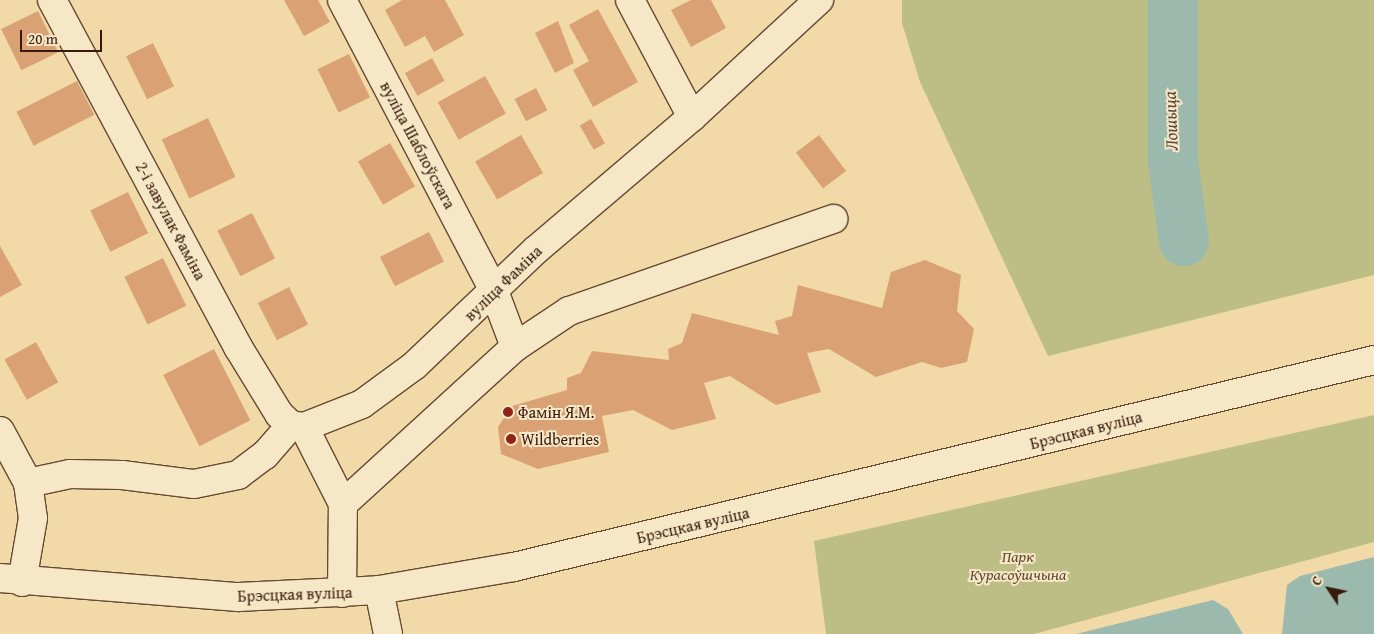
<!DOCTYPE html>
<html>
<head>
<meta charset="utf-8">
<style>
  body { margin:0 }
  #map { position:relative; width:1374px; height:634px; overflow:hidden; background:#f1daa8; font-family:"Gentium Book Plus",serif }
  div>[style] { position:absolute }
  .green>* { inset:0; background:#bdbe85 }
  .water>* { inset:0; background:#9bbaad }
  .river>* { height:50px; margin:-25px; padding:0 25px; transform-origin:25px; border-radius:25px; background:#9bbaad }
  .building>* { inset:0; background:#daa274; transform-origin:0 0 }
  .roads { filter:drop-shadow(1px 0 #674933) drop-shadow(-1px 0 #674933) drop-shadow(0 1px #674933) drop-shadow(0 -1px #674933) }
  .minor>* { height:28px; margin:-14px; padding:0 14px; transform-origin:14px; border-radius:14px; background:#f6e7c6 }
  .dots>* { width:14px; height:14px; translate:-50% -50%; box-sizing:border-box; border:2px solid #f6e7c6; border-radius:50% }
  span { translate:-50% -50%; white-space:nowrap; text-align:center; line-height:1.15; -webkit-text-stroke:4px #f6e7c6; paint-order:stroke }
  .street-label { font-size:16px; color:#39190c }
  .poi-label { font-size:16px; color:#39190c }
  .left { translate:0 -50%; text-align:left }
  .park-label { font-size:16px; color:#614b30; font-style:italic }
  .water-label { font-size:18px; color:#56493c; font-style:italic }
  .north { position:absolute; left:1304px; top:564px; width:50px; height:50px; -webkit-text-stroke:4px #f6e7c6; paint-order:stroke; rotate:304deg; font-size:14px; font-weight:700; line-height:20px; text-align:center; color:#39190c }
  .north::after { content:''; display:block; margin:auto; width:18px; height:22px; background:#39190c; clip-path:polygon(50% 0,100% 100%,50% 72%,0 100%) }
  .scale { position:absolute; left:20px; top:30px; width:82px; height:22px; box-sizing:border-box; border:2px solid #39190c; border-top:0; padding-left:6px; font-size:15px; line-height:18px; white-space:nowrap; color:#39190c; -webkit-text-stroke:4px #f6e7c6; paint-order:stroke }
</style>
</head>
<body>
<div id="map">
  <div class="green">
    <i style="clip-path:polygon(902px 0,1374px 0,1374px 275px,1048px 356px,920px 82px,902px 23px)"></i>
    <i style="clip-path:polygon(1374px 415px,1374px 542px,1034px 634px,826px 634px,814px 541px)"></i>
  </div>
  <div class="water">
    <i style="clip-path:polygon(1374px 557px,1374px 634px,1282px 634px,1287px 585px,1300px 576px)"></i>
    <i style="clip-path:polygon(1213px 600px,1228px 609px,1243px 634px,1076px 634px)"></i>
  </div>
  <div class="river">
    <i style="left:1173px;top:0;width:161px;rotate:90deg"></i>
    <i style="left:1173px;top:161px;width:81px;rotate:82.2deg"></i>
  </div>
  <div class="building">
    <i style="clip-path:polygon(284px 0,318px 0,330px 22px,304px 36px)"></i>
    <i style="clip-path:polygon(402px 0,445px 0,464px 35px,434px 52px,425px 36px,405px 47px,385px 10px)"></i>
    <i style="clip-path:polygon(691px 0,711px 0,726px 28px,691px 47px,671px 10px)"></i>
    <i style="clip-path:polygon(598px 9px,638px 82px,593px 107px,573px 70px,589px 61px,569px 25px)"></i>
    <i style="left:38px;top:11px;width:46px;height:41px;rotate:64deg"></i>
    <i style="clip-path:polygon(558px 21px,574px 63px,555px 73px,535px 33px)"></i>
    <i style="left:153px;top:43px;width:48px;height:30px;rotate:64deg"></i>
    <i style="left:349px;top:54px;width:48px;height:35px;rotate:64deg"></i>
    <i style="left:432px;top:58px;width:26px;height:31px;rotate:61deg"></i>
    <i style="left:485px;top:76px;width:43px;height:54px;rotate:61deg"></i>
    <i style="left:77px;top:81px;width:38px;height:68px;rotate:63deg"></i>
    <i style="left:536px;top:88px;width:25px;height:24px;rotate:63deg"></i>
    <i style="left:208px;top:118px;width:65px;height:51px;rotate:65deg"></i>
    <i style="left:591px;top:119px;width:28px;height:13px;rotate:60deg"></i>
    <i style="left:521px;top:135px;width:44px;height:53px;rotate:60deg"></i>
    <i style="left:819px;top:135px;width:45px;height:29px;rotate:53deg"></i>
    <i style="left:390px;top:143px;width:50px;height:37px;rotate:60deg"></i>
    <i style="left:128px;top:192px;width:46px;height:42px;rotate:64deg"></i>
    <i style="left:252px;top:213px;width:51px;height:39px;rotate:63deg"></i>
    <i style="left:429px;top:232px;width:33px;height:55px;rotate:63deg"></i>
    <i style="clip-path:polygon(0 246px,22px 285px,0 297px)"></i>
    <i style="left:163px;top:258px;width:53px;height:43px;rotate:64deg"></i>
    <i style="clip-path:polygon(925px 260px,961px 275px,957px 311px,974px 329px,967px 362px,941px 368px,922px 362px,876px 377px,829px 349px,807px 353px,821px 392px,776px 405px,730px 376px,704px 383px,716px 419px,672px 430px,633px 410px,602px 416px,609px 452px,538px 469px,501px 454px,498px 427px,512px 406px,567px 390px,567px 378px,581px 373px,592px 351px,669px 360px,668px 349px,682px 343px,692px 313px,779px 335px,775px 321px,792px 316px,798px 285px,882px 308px,891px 272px)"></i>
    <i style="left:289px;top:287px;width:42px;height:35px;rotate:63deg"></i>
    <i style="left:36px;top:342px;width:46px;height:36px;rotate:61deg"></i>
    <i style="left:214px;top:349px;width:80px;height:57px;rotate:63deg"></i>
  </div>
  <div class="roads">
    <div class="minor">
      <i style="left:52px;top:0;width:394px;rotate:61.8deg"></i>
      <i style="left:238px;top:347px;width:79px;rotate:58.5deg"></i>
      <i style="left:279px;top:414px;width:16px;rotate:43deg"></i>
      <i style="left:291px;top:425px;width:13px;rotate:9deg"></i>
      <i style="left:342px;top:0;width:328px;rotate:62.4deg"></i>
      <i style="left:494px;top:291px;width:60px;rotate:69.4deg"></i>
      <i style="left:630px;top:0;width:132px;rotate:62.1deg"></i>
      <i style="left:0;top:431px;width:59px;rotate:61.7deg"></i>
      <i style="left:28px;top:483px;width:35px;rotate:82deg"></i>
      <i style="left:33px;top:518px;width:65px;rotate:99.8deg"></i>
      <i style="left:28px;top:483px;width:43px;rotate:-12.1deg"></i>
      <i style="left:70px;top:474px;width:52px;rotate:1.1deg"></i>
      <i style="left:122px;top:475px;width:73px;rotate:7.1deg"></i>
      <i style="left:194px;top:484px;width:45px;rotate:-11.6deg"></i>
      <i style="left:238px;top:475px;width:34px;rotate:-37deg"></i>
      <i style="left:265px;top:455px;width:40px;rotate:-49deg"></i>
      <i style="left:343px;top:504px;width:233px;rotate:-42.4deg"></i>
      <i style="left:515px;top:347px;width:65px;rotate:-33.7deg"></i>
      <i style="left:569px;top:311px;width:280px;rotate:-19.2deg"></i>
      <i style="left:0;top:578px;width:239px;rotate:4.6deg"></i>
      <i style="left:238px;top:597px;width:141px;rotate:-2.8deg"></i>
      <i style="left:379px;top:590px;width:137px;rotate:-9.7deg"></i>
      <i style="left:514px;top:567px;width:885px;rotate:-13.53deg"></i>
      <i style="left:379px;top:590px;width:45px;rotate:78.4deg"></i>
      <i style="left:342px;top:593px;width:89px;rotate:-89.4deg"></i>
      <i style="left:343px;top:504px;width:86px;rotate:-116.9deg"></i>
      <i style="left:304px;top:427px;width:62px;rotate:-21.6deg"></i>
      <i style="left:362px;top:404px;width:66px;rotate:-36.3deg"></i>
      <i style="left:415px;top:365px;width:168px;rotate:-43.6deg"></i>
      <i style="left:537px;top:249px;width:204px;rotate:-40.4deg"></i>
      <i style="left:692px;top:117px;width:173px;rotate:-42.7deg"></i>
    </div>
  </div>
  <div class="dots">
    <i style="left:508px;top:412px;background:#8f2418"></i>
    <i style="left:511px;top:439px;background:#8f2418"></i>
  </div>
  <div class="street-label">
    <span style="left:418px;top:145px;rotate:62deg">вуліца Шаблоўскага</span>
    <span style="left:171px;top:221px;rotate:62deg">2-і завулак Фаміна</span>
    <span style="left:503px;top:283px;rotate:-44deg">вуліца Фаміна</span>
    <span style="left:1086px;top:430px;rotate:-14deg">Брэсцкая вуліца</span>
    <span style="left:693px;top:525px;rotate:-13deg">Брэсцкая вуліца</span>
    <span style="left:295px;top:594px;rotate:-2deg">Брэсцкая вуліца</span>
  </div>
  <div class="poi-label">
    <span class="left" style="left:518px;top:412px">Фамін Я.М.</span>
    <span class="left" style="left:521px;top:439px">Wildberries</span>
  </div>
  <div class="park-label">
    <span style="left:1018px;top:565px">Парк<br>Курасоўшчына</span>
  </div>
  <div class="water-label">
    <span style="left:1171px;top:121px;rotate:-92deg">Лошыца</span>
  </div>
  <div class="north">С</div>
  <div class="scale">20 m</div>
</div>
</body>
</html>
